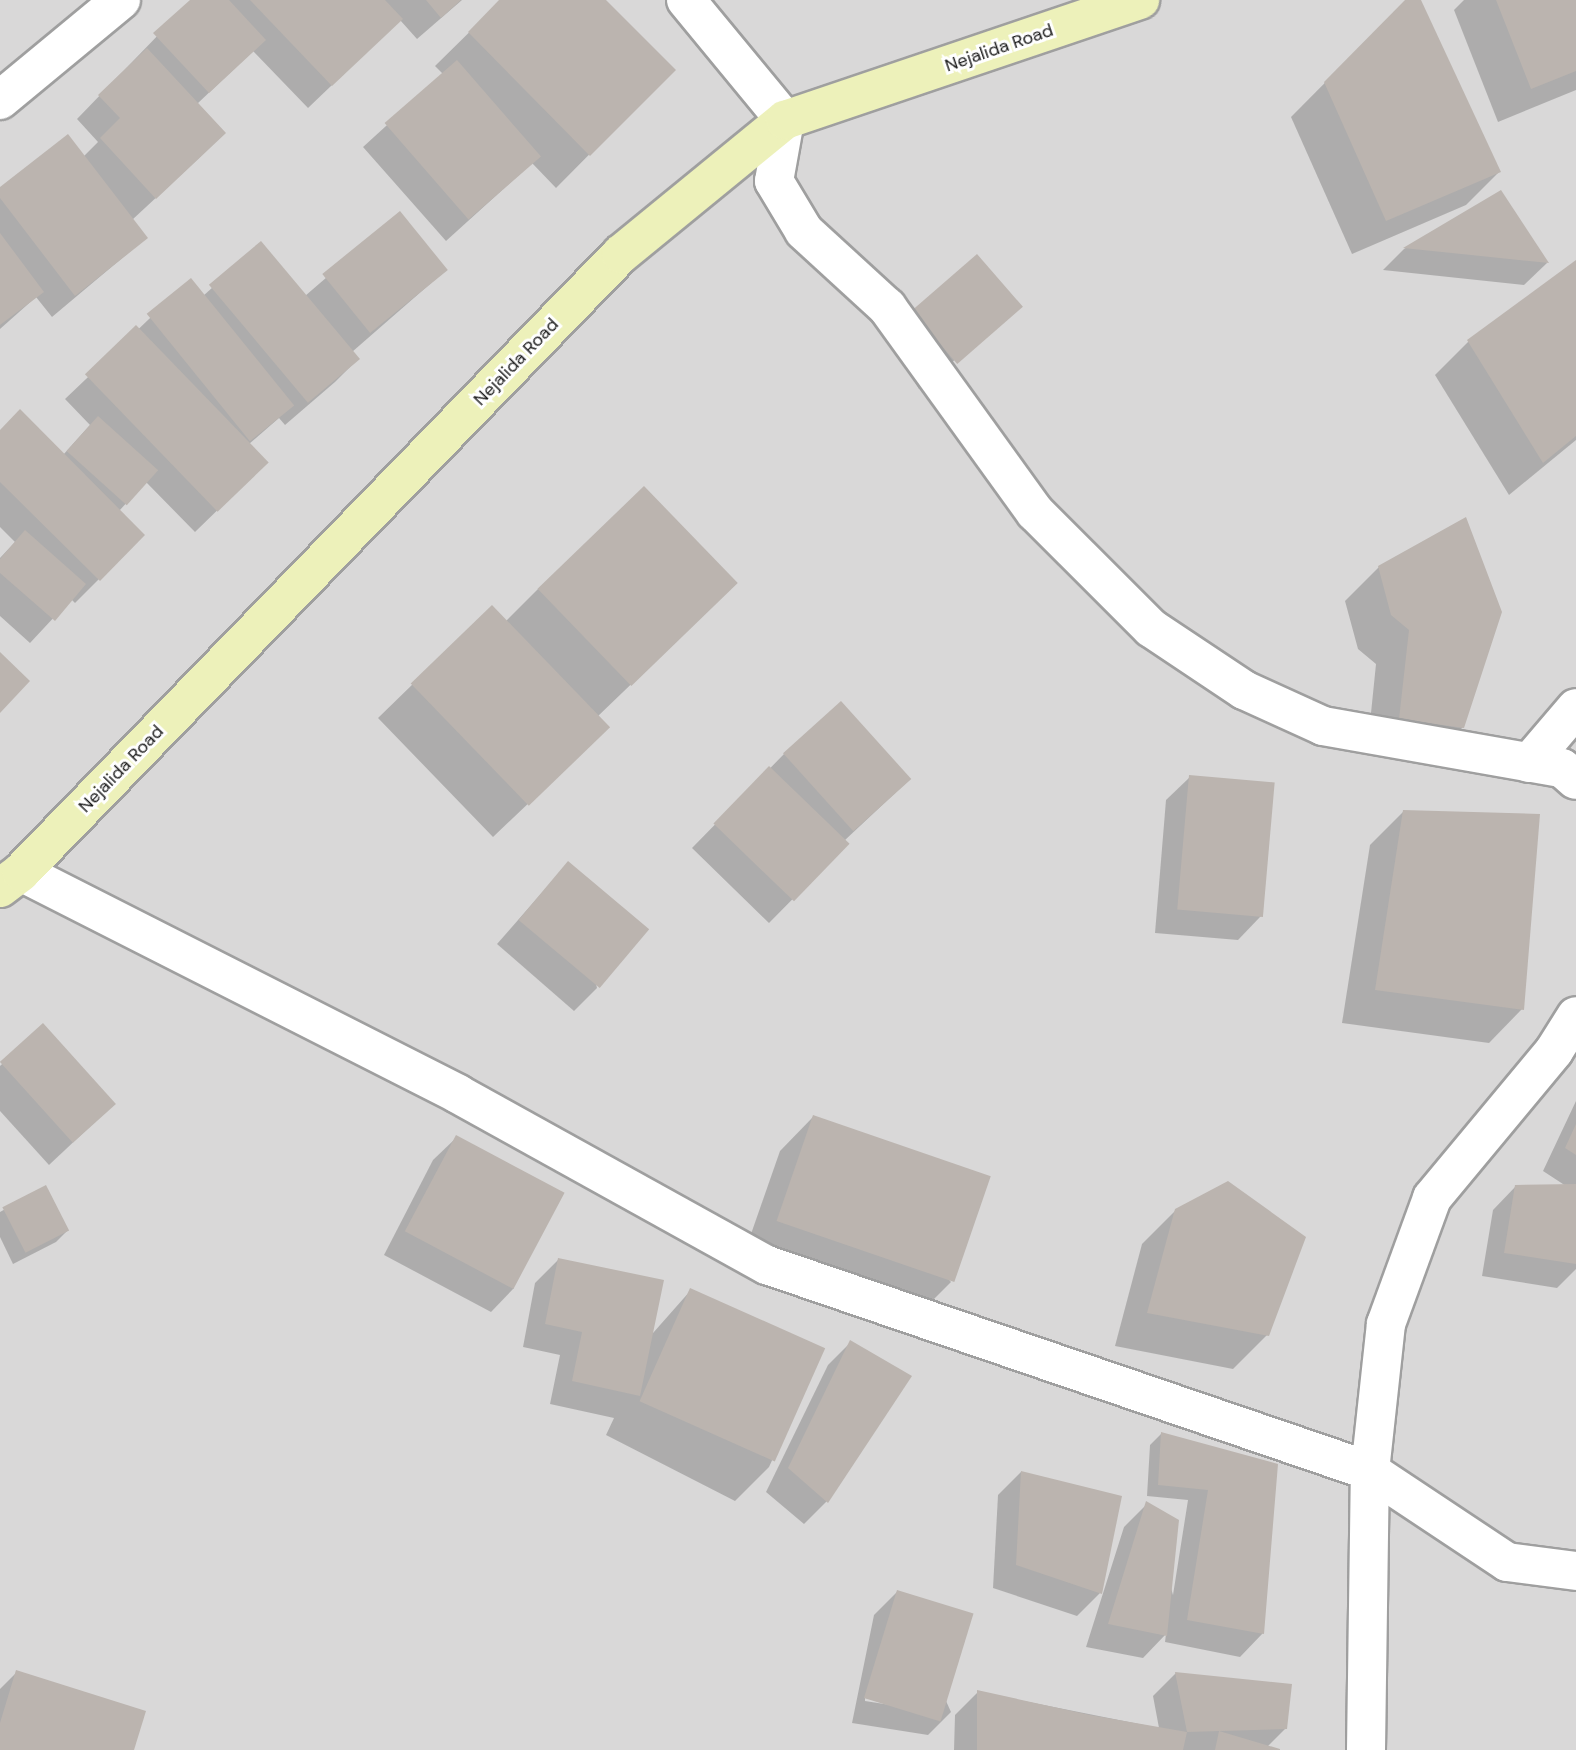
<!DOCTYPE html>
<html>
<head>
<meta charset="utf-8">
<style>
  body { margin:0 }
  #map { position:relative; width:1576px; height:1750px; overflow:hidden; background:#ebe8e2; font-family:"DM Sans",sans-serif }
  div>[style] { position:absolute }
  .residential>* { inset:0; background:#d9d8d8; transform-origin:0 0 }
  .shadow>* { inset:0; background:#0003 }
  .building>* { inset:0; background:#bbb4af; transform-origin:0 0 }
  .roads { filter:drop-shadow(2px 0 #9f9f9f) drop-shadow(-2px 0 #9f9f9f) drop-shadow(0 2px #9f9f9f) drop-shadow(0 -2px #9f9f9f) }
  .minor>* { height:38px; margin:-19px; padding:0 19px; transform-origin:19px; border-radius:19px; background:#fff }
  .secondary>* { height:38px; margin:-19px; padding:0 19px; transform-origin:19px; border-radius:19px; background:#edf1ba }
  span { translate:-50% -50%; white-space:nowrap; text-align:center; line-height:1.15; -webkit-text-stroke:6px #fff; paint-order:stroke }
  .street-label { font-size:18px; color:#1b1b1b }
</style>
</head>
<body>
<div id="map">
  <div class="residential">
    <i style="left:0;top:0;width:1576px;height:1750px"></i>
  </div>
  <div class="shadow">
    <i style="clip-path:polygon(192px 0,462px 0,417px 39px,400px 20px,308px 108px,253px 51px,197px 104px,201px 156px,132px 220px,146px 238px,52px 317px,36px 297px,0 329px,0 189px,83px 157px,98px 142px,77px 119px)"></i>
    <i style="clip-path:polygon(502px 0,604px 0,673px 70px,556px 188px,532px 163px,446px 241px,363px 147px,443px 74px,435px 66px)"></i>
    <i style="clip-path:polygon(1407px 0,1419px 0,1499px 172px,1466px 205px,1352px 254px,1291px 117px)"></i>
    <i style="clip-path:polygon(1464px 0,1576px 0,1576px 90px,1498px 122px,1454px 10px)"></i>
    <i style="clip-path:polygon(1501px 192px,1547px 263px,1524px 285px,1383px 270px,1404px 249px)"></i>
    <i style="clip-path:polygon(400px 214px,446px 270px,352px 352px,358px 359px,335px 382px,285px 425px,279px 418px,249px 444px,267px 462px,195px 532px,146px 482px,119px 511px,143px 535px,75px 603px,71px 599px,30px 643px,0 616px,0 558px,15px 542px,0 527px,0 432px,63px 455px,90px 425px,65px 399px,190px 280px,203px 296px,261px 244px,305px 296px)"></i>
    <i style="clip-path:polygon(1576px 262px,1576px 440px,1509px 495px,1435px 375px,1468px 342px)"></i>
    <i style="clip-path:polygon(1021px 306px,919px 389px,885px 331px)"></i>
    <i style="clip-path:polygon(1379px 567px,1463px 727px,1429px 761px,1367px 752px,1376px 664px,1358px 649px,1345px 601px)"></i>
    <i style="clip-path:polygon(538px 589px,701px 617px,596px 718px,573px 761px,493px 837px,378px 718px,491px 608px,505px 622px)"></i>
    <i style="clip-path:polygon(784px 754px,910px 779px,844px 841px,847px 844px,769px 923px,692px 848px)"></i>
    <i style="clip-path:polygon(1190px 777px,1261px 916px,1238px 940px,1155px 933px,1166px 800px)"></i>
    <i style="clip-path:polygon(1404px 811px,1522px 1009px,1489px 1043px,1342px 1023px,1370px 845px)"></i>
    <i style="clip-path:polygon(568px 863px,597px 988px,574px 1011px,497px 944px)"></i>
    <i style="clip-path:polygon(43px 1026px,114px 1104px,49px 1165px,0 1111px,0 1066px)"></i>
    <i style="clip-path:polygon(1576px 1101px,1576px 1269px,1557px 1288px,1482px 1276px,1493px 1210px,1516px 1186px,1566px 1186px,1543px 1171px)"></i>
    <i style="clip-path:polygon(813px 1117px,951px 1282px,917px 1316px,744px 1254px,780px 1151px)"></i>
    <i style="clip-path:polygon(457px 1137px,514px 1288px,491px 1312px,384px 1255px,433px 1160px)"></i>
    <i style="clip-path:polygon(45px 1187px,67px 1231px,56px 1242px,13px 1264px,0 1237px,0 1212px)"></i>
    <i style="clip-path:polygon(1176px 1210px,1267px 1335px,1233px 1369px,1115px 1346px,1142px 1244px)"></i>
    <i style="clip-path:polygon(558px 1260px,653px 1333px,691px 1290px,823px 1350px,769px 1467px,735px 1501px,606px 1435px,614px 1418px,550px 1404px,560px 1355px,523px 1347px,535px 1283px)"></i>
    <i style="clip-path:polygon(851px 1342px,827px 1501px,804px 1524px,766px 1492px,828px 1365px)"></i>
    <i style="clip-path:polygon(1161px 1434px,1277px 1465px,1263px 1633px,1240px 1657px,1165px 1642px,1166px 1634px,1143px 1658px,1086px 1647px,1124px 1527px,1147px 1504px,1173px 1595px,1188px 1500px,1147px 1496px,1150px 1445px)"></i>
    <i style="clip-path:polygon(1021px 1472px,1100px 1593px,1077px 1616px,993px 1588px,998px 1495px)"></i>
    <i style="clip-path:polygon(evenodd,897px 1592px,951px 1712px,928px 1735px,852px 1723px,874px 1615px,897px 1592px,865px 1698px,936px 1708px,936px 1712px,865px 1701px,865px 1698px)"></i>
    <i style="clip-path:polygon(17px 1672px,132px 1750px,0 1750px,0 1689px)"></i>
    <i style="clip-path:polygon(1176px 1673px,1286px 1728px,1267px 1747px,1276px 1750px,954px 1750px,955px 1715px,978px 1692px,1159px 1728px,1153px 1696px)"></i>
  </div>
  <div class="building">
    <i style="clip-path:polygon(190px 0,229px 0,266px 40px,209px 93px,153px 33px)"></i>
    <i style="clip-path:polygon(250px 0,385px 0,403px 19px,332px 86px)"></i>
    <i style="clip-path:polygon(426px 0,461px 0,441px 18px)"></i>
    <i style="clip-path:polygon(499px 0,606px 0,676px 70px,590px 156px,468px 32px)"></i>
    <i style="clip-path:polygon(1405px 0,1421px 0,1501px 172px,1386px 221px,1324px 82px)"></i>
    <i style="clip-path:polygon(1496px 0,1576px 0,1576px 71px,1531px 89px)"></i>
    <i style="clip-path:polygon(147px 48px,226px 133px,156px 199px,100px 138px,120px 118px,98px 95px)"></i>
    <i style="left:457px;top:60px;width:128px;height:96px;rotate:49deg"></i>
    <i style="clip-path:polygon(68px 134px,148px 238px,75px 296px,0 198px,0 187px)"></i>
    <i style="clip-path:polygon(1501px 190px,1549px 263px,1403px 248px)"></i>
    <i style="left:400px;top:211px;width:76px;height:100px;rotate:51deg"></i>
    <i style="clip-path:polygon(0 233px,44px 292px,0 325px)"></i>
    <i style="left:261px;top:241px;width:154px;height:68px;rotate:50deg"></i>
    <i style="left:977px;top:254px;width:70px;height:87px;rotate:49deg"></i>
    <i style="clip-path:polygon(1576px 260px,1576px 436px,1543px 463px,1467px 340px)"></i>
    <i style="left:191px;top:278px;width:164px;height:57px;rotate:51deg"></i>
    <i style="left:136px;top:325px;width:191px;height:71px;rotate:46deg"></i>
    <i style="clip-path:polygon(20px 409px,145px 535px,100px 581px,0 482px,0 430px)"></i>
    <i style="left:98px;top:416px;width:81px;height:47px;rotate:42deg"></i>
    <i style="left:644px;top:486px;width:135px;height:148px;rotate:46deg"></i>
    <i style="clip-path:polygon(1466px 517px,1502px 612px,1464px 728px,1399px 719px,1409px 630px,1391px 615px,1378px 566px)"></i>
    <i style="clip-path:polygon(25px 530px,86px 584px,55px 621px,0 573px,0 559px)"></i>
    <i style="left:492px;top:605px;width:170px;height:113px;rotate:46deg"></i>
    <i style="clip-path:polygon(0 652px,30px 681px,0 713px)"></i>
    <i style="left:841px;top:701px;width:105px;height:78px;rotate:48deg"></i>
    <i style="left:769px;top:766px;width:112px;height:80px;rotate:44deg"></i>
    <i style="left:1189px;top:775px;width:86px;height:135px;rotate:5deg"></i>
    <i style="clip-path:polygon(1403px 810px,1540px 814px,1524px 1010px,1375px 990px)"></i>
    <i style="left:568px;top:861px;width:106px;height:77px;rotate:40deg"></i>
    <i style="left:43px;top:1023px;width:109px;height:58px;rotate:48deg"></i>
    <i style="left:813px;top:1115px;width:188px;height:112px;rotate:19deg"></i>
    <i style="clip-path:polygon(1576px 1124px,1576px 1155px,1565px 1148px)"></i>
    <i style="left:456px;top:1135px;width:123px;height:109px;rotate:28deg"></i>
    <i style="clip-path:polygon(1228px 1181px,1306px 1237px,1269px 1336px,1147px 1313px,1175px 1209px)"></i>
    <i style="clip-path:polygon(1576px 1184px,1576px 1264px,1504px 1253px,1515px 1185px)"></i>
    <i style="left:46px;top:1185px;width:51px;height:49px;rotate:63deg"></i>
    <i style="clip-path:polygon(558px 1258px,664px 1280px,640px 1396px,572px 1381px,582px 1332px,545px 1324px)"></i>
    <i style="left:690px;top:1288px;width:148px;height:124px;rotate:24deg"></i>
    <i style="clip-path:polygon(850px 1340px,912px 1376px,828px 1503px,788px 1468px)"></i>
    <i style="clip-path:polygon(1161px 1432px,1278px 1464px,1264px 1634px,1187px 1620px,1208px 1490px,1158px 1485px)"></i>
    <i style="clip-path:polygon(1021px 1471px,1122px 1496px,1102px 1594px,1016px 1565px)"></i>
    <i style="clip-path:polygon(1146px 1501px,1179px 1520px,1167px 1636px,1108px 1624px)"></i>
    <i style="left:897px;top:1590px;width:80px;height:113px;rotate:17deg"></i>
    <i style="clip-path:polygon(16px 1670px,146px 1711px,134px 1750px,0 1750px,0 1723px)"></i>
    <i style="clip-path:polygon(1175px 1672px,1292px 1684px,1287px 1729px,1187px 1732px)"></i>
    <i style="clip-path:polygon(977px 1690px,1090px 1715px,1187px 1732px,1183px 1750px,977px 1750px)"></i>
    <i style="clip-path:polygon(1219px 1731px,1280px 1749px,1280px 1750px,1215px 1750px)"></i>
  </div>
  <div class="roads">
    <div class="minor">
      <i style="left:686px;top:0;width:156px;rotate:50.5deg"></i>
      <i style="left:785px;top:120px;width:62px;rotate:100.2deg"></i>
      <i style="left:774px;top:181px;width:58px;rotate:59deg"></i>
      <i style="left:804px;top:231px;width:113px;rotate:42.5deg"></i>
      <i style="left:887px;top:307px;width:253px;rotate:54.2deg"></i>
      <i style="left:1035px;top:512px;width:164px;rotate:45deg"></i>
      <i style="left:1151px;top:628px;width:112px;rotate:33.7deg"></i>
      <i style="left:1244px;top:690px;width:87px;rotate:24.5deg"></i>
      <i style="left:1323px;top:726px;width:243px;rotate:10deg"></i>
      <i style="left:1562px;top:768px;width:18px;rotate:41deg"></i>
      <i style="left:0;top:100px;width:157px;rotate:-39.6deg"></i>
      <i style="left:1529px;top:763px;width:72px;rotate:-49.5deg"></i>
      <i style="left:21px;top:872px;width:490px;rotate:26.9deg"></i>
      <i style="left:458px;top:1094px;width:353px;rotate:29deg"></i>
      <i style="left:767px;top:1265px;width:637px;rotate:18.86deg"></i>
      <i style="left:1370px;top:1471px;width:164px;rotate:33.6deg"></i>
      <i style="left:1507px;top:1562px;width:70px;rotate:7.4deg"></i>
      <i style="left:1366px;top:1750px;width:279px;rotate:-89.2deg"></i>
      <i style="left:1370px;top:1471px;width:148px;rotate:-83.8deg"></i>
      <i style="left:1386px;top:1324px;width:134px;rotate:-69.9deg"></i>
      <i style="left:1432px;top:1198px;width:191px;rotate:-50.3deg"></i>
      <i style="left:1554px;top:1051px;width:41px;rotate:-57.8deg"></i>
    </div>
    <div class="secondary">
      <i style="left:0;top:888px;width:26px;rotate:-37deg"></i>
      <i style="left:21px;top:872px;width:861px;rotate:-45.85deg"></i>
      <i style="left:621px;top:254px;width:212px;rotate:-39.3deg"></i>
      <i style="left:785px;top:120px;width:375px;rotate:-18.7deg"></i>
    </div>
  </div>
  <div class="street-label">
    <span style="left:999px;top:48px;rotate:-19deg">Nejalida Road</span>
    <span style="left:516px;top:362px;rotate:-46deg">Nejalida Road</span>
    <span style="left:121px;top:769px;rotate:-46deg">Nejalida Road</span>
  </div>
</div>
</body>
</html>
